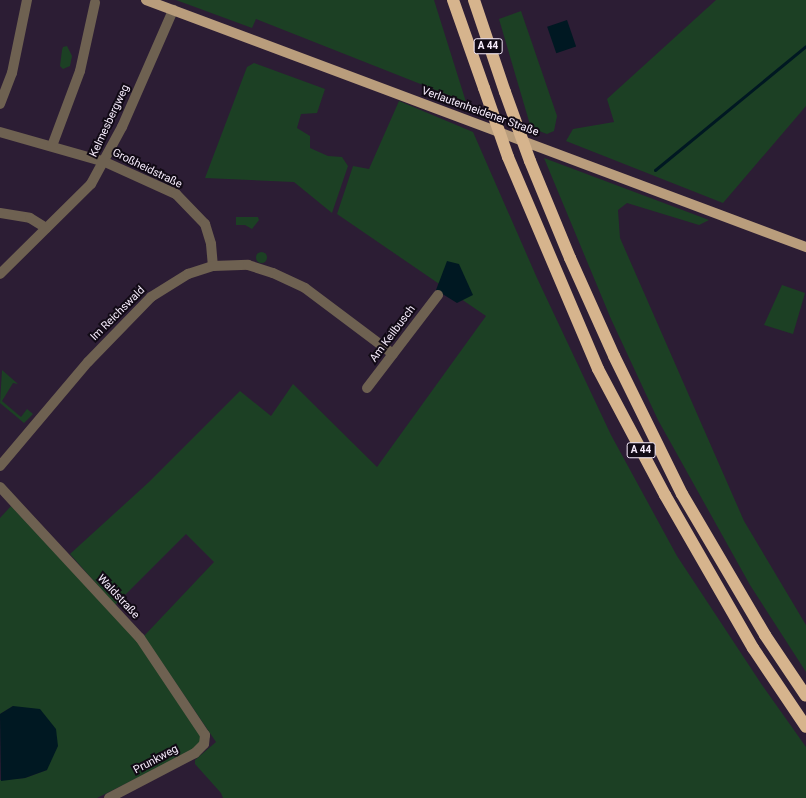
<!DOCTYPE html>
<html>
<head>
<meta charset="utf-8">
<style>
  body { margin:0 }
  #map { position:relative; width:806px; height:798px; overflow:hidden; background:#2c1d34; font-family:Roboto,sans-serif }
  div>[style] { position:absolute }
  .green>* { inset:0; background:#1c4024 }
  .round { border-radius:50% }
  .water>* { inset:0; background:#001822; transform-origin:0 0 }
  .stream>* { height:3px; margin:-1.5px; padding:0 1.5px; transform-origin:1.5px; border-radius:1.5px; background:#001822 }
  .minor>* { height:10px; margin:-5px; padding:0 5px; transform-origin:5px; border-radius:5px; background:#6e6151 }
  .major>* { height:10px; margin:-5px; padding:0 5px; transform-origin:5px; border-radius:5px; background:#b99d7c }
  .highway>* { height:12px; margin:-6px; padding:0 6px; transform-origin:6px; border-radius:6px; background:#d6b48d }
  .highway-bridge>* { height:12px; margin:-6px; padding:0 6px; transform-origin:6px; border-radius:6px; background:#d6b48d }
  span { translate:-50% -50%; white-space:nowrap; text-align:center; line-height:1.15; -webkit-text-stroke:4px #110a15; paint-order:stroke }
  .shield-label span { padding:1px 3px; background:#110a15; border:1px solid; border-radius:3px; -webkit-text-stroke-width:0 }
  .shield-label { font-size:10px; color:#f7edfd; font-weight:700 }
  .street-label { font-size:11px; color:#f7edfd }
</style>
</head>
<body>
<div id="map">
  <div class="green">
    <i style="clip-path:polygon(176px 0,434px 0,466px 102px,256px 19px,252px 28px)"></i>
    <i style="clip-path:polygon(716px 0,806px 0,806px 106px,723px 203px,566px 141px,573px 129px,614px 122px,607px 99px)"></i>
    <i style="clip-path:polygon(521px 11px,557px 116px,554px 131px,547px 134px,531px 128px,499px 19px)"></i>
    <i style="clip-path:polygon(67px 46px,72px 56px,70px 66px,63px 69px,60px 66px,62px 50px,63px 47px)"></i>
    <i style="clip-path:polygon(254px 63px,325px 89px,317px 113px,301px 114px,297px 128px,310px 136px,310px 148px,328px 156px,342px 157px,348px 166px,332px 213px,294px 182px,205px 178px,247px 67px)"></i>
    <i style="clip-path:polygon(399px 101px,473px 132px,537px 278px,611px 435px,677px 556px,762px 685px,806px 747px,806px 798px,223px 798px,221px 793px,195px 764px,195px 760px,216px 742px,144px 636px,214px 562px,186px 534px,115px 605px,70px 554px,149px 482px,240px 391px,271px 416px,293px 384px,377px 467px,486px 316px,337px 214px,353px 166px,369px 169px)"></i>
    <i style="clip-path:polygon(544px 158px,709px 220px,699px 225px,627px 203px,618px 210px,620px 238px,744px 521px,806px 625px,806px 672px,750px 585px,658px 420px,611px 319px)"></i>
    <i style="clip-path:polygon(236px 217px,258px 217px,259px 220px,252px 229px,245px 225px,236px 225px)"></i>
    <i class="round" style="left:255.5px;top:251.5px;width:11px;height:11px"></i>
    <i style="clip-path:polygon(782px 285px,805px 293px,793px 334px,764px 325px)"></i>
    <i style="clip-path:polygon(2px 370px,18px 384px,13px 383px,2px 401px,21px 417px,27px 409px,33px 414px,24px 423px,0 403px)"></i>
    <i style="clip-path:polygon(11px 506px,137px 641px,201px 736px,201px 743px,193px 750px,97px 798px,0 798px,0 780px,25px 778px,47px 770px,13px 706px,0 714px,0 518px)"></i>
  </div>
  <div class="water">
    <i style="left:567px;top:20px;width:28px;height:21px;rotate:71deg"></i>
    <i style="clip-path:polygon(447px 261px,459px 264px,473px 295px,457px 303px,436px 290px)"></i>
    <i style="clip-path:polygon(13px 706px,40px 709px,56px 729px,58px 746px,47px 770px,25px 778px,1px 781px,0 714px)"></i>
  </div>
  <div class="stream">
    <i style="left:655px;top:170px;width:195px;rotate:-39.4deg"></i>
  </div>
  <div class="minor">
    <i style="left:0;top:104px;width:33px;rotate:-69deg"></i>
    <i style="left:12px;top:73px;width:75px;rotate:-78.4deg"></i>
    <i style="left:0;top:132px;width:109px;rotate:15.9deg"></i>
    <i style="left:105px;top:162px;width:78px;rotate:24.3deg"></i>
    <i style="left:176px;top:194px;width:42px;rotate:46deg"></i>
    <i style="left:205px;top:224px;width:21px;rotate:73deg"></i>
    <i style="left:211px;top:244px;width:22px;rotate:85deg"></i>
    <i style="left:52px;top:146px;width:80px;rotate:-69.5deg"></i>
    <i style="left:80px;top:71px;width:70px;rotate:-77.6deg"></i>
    <i style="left:0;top:213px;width:30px;rotate:9deg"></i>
    <i style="left:30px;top:218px;width:19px;rotate:32deg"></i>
    <i style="left:0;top:274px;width:128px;rotate:-44.7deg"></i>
    <i style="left:91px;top:184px;width:65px;rotate:-61.5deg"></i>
    <i style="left:122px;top:127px;width:128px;rotate:-66.4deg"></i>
    <i style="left:367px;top:388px;width:117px;rotate:-52.6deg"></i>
    <i style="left:0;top:466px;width:136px;rotate:-49.8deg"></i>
    <i style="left:88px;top:362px;width:91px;rotate:-45.9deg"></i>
    <i style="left:151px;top:297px;width:44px;rotate:-31.9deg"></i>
    <i style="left:188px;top:274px;width:26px;rotate:-18deg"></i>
    <i style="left:213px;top:266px;width:35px;rotate:-2deg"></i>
    <i style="left:248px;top:265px;width:26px;rotate:18deg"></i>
    <i style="left:273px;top:273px;width:35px;rotate:25deg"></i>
    <i style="left:305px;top:288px;width:110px;rotate:36.9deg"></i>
    <i style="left:0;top:487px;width:206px;rotate:47.2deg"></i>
    <i style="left:140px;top:638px;width:117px;rotate:56.2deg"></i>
    <i style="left:205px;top:735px;width:9px;rotate:96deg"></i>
    <i style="left:204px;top:744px;width:13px;rotate:135deg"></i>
    <i style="left:195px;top:753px;width:97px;rotate:152.4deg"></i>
  </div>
  <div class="major">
    <i style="left:146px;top:0;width:705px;rotate:20.52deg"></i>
  </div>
  <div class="highway">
    <i style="left:453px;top:0;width:93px;rotate:70.6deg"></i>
    <i style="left:474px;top:0;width:97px;rotate:71.4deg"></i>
    <i style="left:508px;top:157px;width:230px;rotate:67deg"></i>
    <i style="left:598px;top:369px;width:143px;rotate:62deg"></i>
    <i style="left:665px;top:495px;width:177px;rotate:60.1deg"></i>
    <i style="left:753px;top:648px;width:95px;rotate:56.1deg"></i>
    <i style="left:530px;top:161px;width:105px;rotate:67.6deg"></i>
    <i style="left:570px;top:258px;width:107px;rotate:65.8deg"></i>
    <i style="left:614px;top:356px;width:154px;rotate:63.8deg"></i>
    <i style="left:682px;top:494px;width:164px;rotate:59.5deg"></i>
    <i style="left:765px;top:635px;width:73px;rotate:56.1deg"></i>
  </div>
  <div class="highway-bridge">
    <i style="left:484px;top:88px;width:73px;rotate:70.8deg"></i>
    <i style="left:505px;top:92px;width:73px;rotate:70.1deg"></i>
  </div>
  <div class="shield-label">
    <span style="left:488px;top:46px">A 44</span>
    <span style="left:641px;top:450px">A 44</span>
  </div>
  <div class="street-label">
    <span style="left:480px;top:112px;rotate:20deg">Verlautenheidener Straße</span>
    <span style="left:110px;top:121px;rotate:-65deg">Kelmesbergweg</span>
    <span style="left:147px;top:169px;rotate:26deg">Großheidstraße</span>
    <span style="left:118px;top:314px;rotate:-45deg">Im Reichswald</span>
    <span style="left:393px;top:334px;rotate:-53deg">Am Keilbusch</span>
    <span style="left:118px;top:597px;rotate:47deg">Waldstraße</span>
    <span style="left:156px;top:760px;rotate:-28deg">Prunkweg</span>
  </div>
</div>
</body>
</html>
